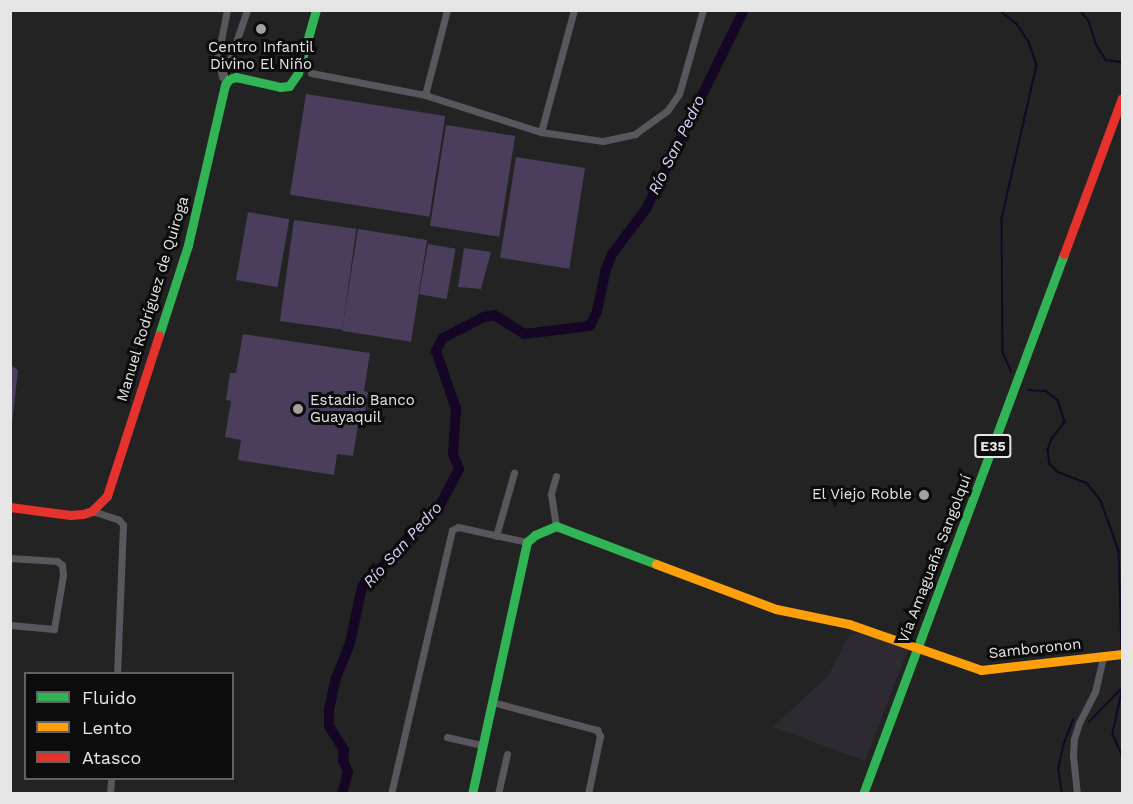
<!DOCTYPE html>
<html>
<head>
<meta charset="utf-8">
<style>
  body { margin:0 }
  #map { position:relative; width:1133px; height:804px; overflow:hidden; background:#232324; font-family:"Work Sans",sans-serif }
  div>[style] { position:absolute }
  .built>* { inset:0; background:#2d2a31 }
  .green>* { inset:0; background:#4a3e5c; transform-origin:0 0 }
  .stream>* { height:1.5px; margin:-0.75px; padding:0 0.75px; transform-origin:0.75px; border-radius:0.75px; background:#150626 }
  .river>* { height:10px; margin:-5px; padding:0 5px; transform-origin:5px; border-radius:5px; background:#150626 }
  .street>* { height:7px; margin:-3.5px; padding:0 3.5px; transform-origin:3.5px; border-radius:3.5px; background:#59575d }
  .fast>* { height:9px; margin:-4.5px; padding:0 4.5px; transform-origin:4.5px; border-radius:4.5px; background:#30b455 }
  .slow>* { height:9px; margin:-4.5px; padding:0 4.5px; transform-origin:4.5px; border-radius:4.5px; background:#ff9f0a }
  .jam>* { height:9px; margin:-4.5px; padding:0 4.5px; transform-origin:4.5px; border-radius:4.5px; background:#e5322d }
  .dots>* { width:16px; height:16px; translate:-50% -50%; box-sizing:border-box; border:3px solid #0c0c0d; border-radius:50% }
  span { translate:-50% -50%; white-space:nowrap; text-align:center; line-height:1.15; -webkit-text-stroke:6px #0c0c0d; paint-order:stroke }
  .shield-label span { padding:2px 4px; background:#0c0c0d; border:2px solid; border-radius:4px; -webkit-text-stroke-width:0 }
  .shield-label { font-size:14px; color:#e5e5e6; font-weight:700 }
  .poi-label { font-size:15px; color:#e5e5e6 }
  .left { translate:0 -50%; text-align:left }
  .right { translate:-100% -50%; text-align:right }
  .street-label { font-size:15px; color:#e5e5e6 }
  .water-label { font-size:16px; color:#dcccf6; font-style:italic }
  .frame { position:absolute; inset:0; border:12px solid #e5e5e6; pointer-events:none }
  .legend { position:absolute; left:24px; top:672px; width:210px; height:108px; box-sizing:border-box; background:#0c0c0d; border:2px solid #636364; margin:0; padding:8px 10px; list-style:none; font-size:18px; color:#e5e5e6 }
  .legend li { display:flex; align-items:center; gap:12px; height:30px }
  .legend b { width:30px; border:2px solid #636364 }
</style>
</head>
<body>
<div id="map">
  <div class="built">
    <i style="clip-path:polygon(862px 630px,909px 647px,865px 761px,773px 727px,828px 676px,848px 637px)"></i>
  </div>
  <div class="green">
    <i style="left:306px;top:94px;width:141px;height:102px;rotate:9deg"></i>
    <i style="left:446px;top:125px;width:70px;height:102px;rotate:9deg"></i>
    <i style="left:516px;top:157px;width:70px;height:102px;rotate:9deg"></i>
    <i style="left:248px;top:212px;width:42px;height:69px;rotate:10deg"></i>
    <i style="left:294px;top:220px;width:63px;height:102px;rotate:8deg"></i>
    <i style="left:358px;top:229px;width:70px;height:103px;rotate:9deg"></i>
    <i style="left:428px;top:244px;width:28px;height:51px;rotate:10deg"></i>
    <i style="clip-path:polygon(464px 248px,491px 252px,481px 289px,458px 287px)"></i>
    <i style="clip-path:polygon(243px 334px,370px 353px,364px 391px,368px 392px,364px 419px,359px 419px,353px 456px,337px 454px,334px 475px,238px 460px,241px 440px,225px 437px,231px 401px,226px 400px,230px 373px,236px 373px)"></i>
    <i style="clip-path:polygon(11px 365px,18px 370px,11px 433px,12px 376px)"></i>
  </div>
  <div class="stream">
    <i style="left:999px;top:10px;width:23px;rotate:38deg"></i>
    <i style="left:1017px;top:24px;width:22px;rotate:56deg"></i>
    <i style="left:1029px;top:42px;width:24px;rotate:71deg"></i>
    <i style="left:1037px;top:65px;width:158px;rotate:102.8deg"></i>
    <i style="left:1002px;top:219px;width:133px;rotate:89.6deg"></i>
    <i style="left:1003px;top:352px;width:21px;rotate:67deg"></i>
    <i style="left:1080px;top:10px;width:14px;rotate:51deg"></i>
    <i style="left:1089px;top:21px;width:24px;rotate:73deg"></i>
    <i style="left:1096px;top:44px;width:19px;rotate:58deg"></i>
    <i style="left:1106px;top:60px;width:16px;rotate:7deg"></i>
    <i style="left:1028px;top:390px;width:18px;rotate:3deg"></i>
    <i style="left:1046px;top:391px;width:15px;rotate:37deg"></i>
    <i style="left:1058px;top:400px;width:23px;rotate:72deg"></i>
    <i style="left:1065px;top:422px;width:21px;rotate:127deg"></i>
    <i style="left:1052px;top:439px;width:12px;rotate:110deg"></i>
    <i style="left:1048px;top:450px;width:14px;rotate:82deg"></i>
    <i style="left:1050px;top:464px;width:11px;rotate:45deg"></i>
    <i style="left:1058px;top:472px;width:31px;rotate:21deg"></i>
    <i style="left:1087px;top:483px;width:23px;rotate:52deg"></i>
    <i style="left:1101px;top:501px;width:53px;rotate:70.2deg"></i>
    <i style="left:1119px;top:551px;width:99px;rotate:88.3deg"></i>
    <i style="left:1122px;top:692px;width:43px;rotate:102.1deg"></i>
    <i style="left:1113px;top:734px;width:23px;rotate:67deg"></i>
    <i style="left:1089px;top:722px;width:47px;rotate:-45.9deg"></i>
    <i style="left:1062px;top:794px;width:24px;rotate:-99deg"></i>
    <i style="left:1058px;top:770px;width:25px;rotate:-78deg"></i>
    <i style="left:1063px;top:746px;width:28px;rotate:-69deg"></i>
  </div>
  <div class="river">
    <i style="left:342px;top:794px;width:23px;rotate:-75deg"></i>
    <i style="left:348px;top:772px;width:13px;rotate:-113deg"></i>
    <i style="left:343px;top:760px;width:10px;rotate:-84deg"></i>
    <i style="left:344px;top:750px;width:28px;rotate:-122deg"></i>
    <i style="left:329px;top:726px;width:16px;rotate:-90deg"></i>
    <i style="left:329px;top:710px;width:33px;rotate:-78deg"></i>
    <i style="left:336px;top:678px;width:38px;rotate:-68deg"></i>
    <i style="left:350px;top:643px;width:57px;rotate:-77.9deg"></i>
    <i style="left:362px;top:587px;width:11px;rotate:-56deg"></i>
    <i style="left:368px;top:578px;width:26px;rotate:-39deg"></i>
    <i style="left:388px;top:562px;width:40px;rotate:-51deg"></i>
    <i style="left:413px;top:531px;width:33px;rotate:-41deg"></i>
    <i style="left:438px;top:509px;width:45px;rotate:-62.3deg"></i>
    <i style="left:459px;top:469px;width:16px;rotate:-112deg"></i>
    <i style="left:453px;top:454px;width:45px;rotate:-86.2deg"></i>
    <i style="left:456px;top:409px;width:61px;rotate:-109deg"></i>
    <i style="left:436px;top:351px;width:15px;rotate:-62deg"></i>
    <i style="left:443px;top:338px;width:46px;rotate:-27.1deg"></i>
    <i style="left:484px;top:317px;width:10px;rotate:-11deg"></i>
    <i style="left:494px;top:315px;width:36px;rotate:32deg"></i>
    <i style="left:524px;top:334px;width:66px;rotate:-6.9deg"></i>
    <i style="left:590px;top:326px;width:17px;rotate:-65deg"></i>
    <i style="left:597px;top:311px;width:40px;rotate:-78deg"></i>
    <i style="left:605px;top:272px;width:19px;rotate:-69deg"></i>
    <i style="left:612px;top:254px;width:56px;rotate:-52.9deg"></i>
    <i style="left:646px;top:209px;width:222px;rotate:-63.8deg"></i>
  </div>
  <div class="street">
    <i style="left:311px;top:73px;width:116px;rotate:10.9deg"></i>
    <i style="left:425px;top:95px;width:122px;rotate:17.7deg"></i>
    <i style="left:541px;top:132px;width:63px;rotate:8.3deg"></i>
    <i style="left:603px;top:141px;width:33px;rotate:-12deg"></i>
    <i style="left:635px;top:134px;width:39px;rotate:-36deg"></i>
    <i style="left:667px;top:111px;width:21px;rotate:-55deg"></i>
    <i style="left:679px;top:94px;width:87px;rotate:-74.1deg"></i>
    <i style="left:222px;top:77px;width:22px;rotate:-100deg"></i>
    <i style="left:218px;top:55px;width:46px;rotate:-78.7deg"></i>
    <i style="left:225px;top:85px;width:18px;rotate:-93deg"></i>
    <i style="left:224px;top:67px;width:12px;rotate:-55deg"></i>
    <i style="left:231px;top:57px;width:50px;rotate:-71.2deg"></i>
    <i style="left:425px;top:95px;width:88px;rotate:-75.5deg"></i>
    <i style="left:541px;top:132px;width:126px;rotate:-74.9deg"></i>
    <i style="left:556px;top:476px;width:19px;rotate:106deg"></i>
    <i style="left:551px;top:494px;width:32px;rotate:81deg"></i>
    <i style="left:92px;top:511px;width:28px;rotate:18deg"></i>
    <i style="left:119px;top:520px;width:6px;rotate:51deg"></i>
    <i style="left:123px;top:525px;width:149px;rotate:92.3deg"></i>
    <i style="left:496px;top:536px;width:66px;rotate:-74.1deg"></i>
    <i style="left:10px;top:558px;width:47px;rotate:3.7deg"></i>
    <i style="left:57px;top:561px;width:6px;rotate:39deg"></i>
    <i style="left:62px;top:565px;width:10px;rotate:84deg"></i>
    <i style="left:63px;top:575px;width:55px;rotate:99.5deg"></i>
    <i style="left:54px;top:629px;width:44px;rotate:-174.8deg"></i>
    <i style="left:492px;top:702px;width:109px;rotate:14.9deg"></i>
    <i style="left:597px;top:730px;width:7px;rotate:63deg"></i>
    <i style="left:600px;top:736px;width:59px;rotate:101.7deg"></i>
    <i style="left:447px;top:737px;width:36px;rotate:13deg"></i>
    <i style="left:110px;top:794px;width:16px;rotate:-86deg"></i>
    <i style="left:391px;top:794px;width:271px;rotate:-77deg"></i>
    <i style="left:452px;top:530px;width:7px;rotate:-27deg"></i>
    <i style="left:458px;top:527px;width:71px;rotate:12.3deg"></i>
    <i style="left:498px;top:794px;width:41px;rotate:-77.3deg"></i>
    <i style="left:1077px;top:794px;width:38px;rotate:-96deg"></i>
    <i style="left:1073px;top:756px;width:17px;rotate:-87deg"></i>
    <i style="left:1074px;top:739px;width:17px;rotate:-73deg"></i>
    <i style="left:1079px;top:723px;width:35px;rotate:-63deg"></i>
    <i style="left:1095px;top:692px;width:37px;rotate:-77deg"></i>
  </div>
  <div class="fast">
    <i style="left:159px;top:335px;width:95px;rotate:-72.1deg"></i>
    <i style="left:188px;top:245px;width:164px;rotate:-77deg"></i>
    <i style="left:225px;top:85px;width:7px;rotate:-56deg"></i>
    <i style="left:229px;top:79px;width:7px;rotate:-16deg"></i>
    <i style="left:236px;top:77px;width:45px;rotate:12.8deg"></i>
    <i style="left:280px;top:87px;width:9px;rotate:-6deg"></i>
    <i style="left:289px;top:86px;width:16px;rotate:-55deg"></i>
    <i style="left:298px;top:73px;width:66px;rotate:-74.1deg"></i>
    <i style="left:472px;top:794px;width:258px;rotate:-77.7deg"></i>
    <i style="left:527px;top:542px;width:11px;rotate:-41deg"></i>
    <i style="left:535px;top:535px;width:23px;rotate:-23deg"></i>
    <i style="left:556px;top:526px;width:107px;rotate:20.8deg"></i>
    <i style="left:863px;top:794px;width:576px;rotate:-69.58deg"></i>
  </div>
  <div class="slow">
    <i style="left:656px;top:564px;width:128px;rotate:20.6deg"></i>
    <i style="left:776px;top:609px;width:75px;rotate:11.6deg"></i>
    <i style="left:849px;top:624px;width:140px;rotate:19.2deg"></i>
    <i style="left:981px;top:670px;width:142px;rotate:-6.5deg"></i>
  </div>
  <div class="jam">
    <i style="left:1064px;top:254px;width:166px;rotate:-69.6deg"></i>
    <i style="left:10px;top:507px;width:61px;rotate:7.6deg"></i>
    <i style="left:70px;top:515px;width:13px;rotate:-4deg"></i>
    <i style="left:83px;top:514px;width:9px;rotate:-18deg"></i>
    <i style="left:92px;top:511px;width:21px;rotate:-45deg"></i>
    <i style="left:107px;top:496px;width:169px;rotate:-72.1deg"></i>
  </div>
  <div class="dots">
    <i style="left:261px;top:29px;background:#a1a1a2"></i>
    <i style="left:298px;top:409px;background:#a1a1a2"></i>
    <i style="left:924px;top:495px;background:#a1a1a2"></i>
  </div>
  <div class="shield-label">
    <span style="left:993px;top:446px">E35</span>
  </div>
  <div class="poi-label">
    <span style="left:261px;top:56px">Centro Infantil<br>Divino El Niño</span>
    <span class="left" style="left:310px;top:409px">Estadio Banco<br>Guayaquil</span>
    <span class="right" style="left:912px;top:495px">El Viejo Roble</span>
  </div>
  <div class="street-label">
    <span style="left:153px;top:299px;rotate:-73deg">Manuel Rodríguez de Quiroga</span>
    <span style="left:935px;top:559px;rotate:-69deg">Vía Amaguaña Sangolquí</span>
    <span style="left:1035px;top:649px;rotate:-6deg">Samboronon</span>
  </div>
  <div class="water-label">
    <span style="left:677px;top:145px;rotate:-64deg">Río San Pedro</span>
    <span style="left:403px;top:545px;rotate:-48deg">Río San Pedro</span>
  </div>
  <div class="frame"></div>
  <ul class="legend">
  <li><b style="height:8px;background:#30b455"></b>Fluido</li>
  <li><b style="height:8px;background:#ff9f0a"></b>Lento</li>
  <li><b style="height:8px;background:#e5322d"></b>Atasco</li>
  </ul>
</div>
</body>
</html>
